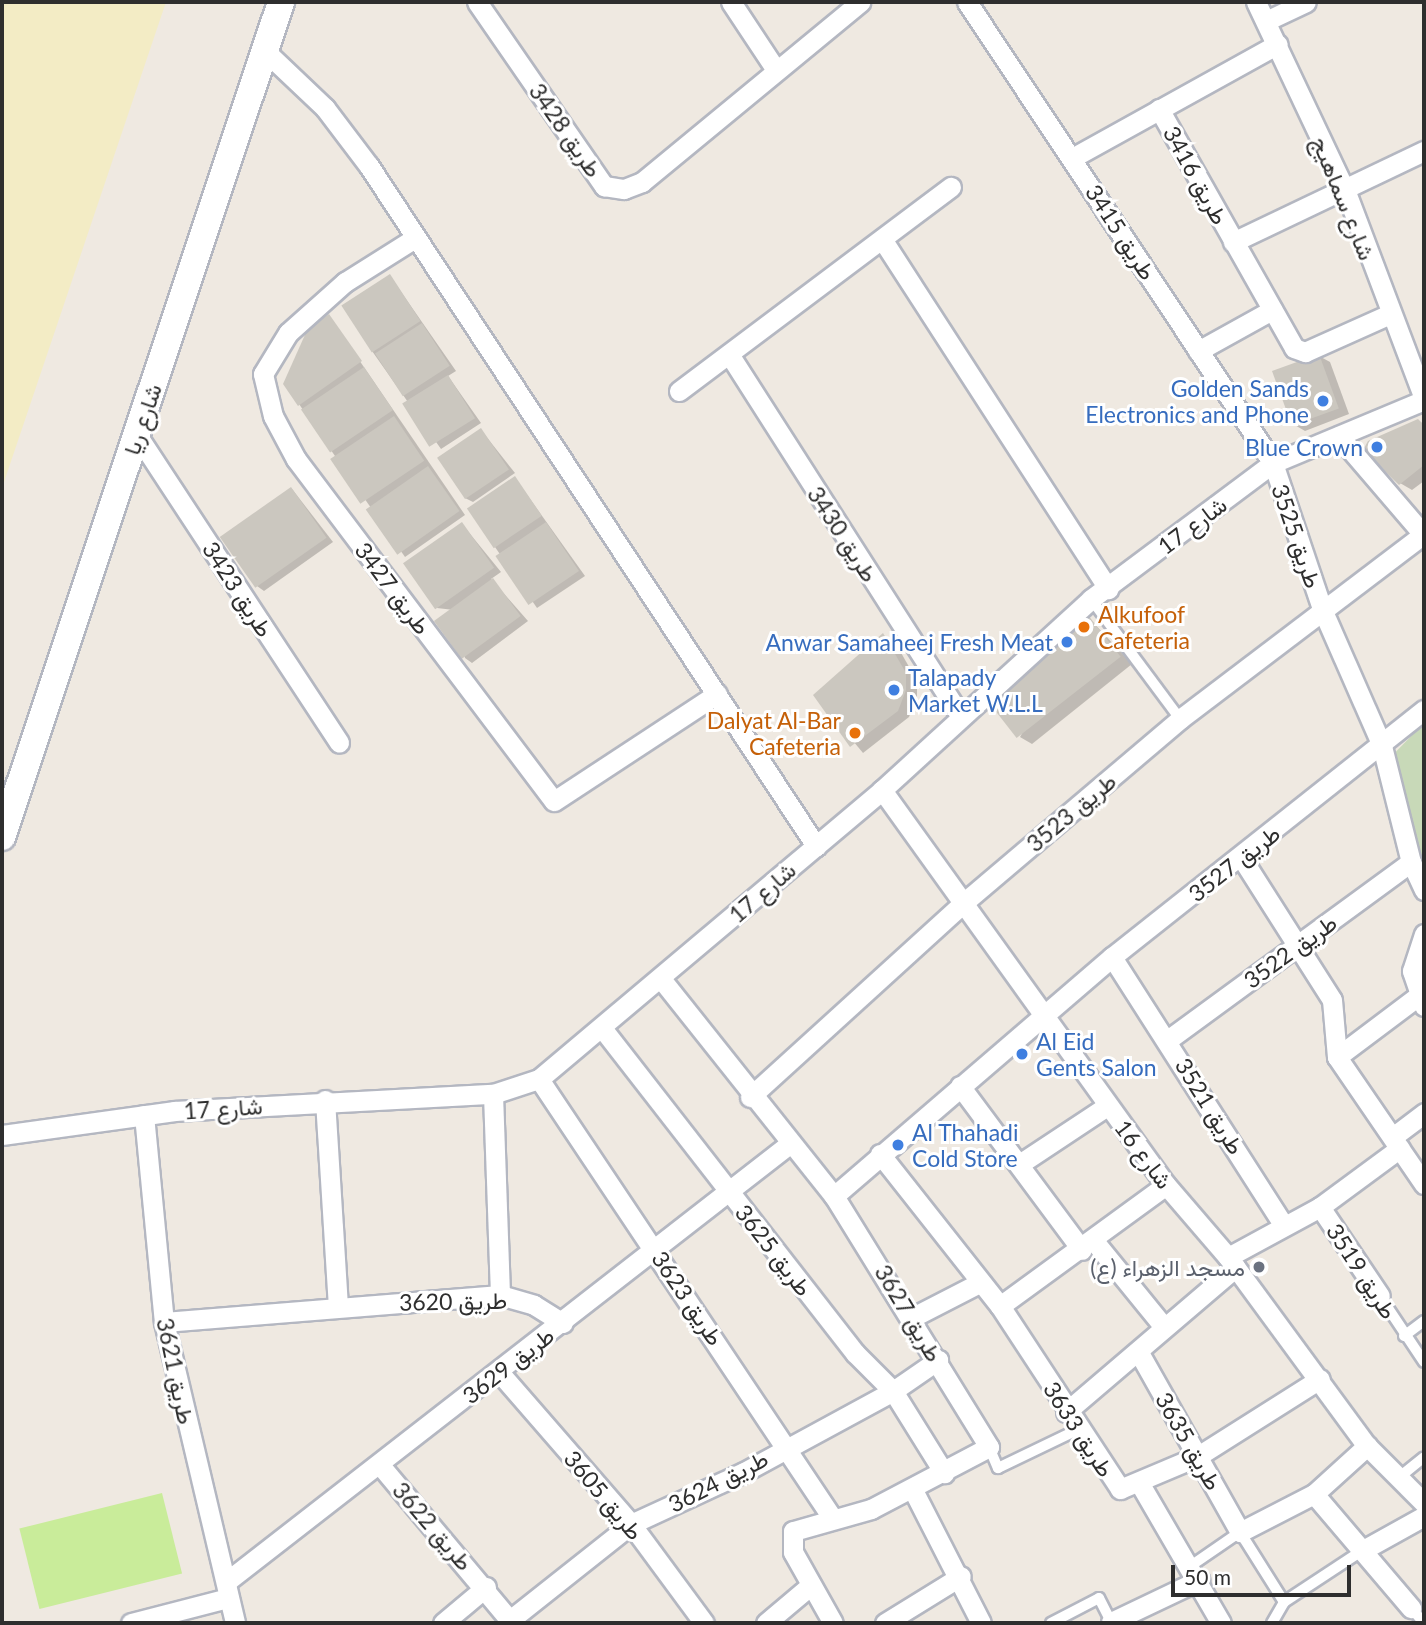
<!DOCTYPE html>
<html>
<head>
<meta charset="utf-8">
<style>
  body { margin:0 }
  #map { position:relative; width:1426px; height:1625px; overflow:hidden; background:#efe9e1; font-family:Lato,Vazirmatn,sans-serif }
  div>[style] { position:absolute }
  .sand>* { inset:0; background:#f3ecc5 }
  .cemetery>* { inset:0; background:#c8d9b8 }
  .pitch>* { inset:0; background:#c9ec9a; transform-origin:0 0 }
  .shadow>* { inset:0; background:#0003 }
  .building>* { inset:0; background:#cbc7bf; transform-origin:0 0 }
  .roads { filter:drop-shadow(2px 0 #b4b7c1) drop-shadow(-2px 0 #b4b7c1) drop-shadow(0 2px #b4b7c1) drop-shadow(0 -2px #b4b7c1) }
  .service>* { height:10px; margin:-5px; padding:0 5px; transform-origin:5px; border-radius:5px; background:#fff }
  .minor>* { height:19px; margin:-9.5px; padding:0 9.5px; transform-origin:9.5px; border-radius:9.5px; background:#fff }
  .secondary>* { height:26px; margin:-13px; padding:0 13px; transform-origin:13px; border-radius:13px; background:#fff }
  .dots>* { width:19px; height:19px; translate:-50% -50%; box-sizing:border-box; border:4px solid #fff; border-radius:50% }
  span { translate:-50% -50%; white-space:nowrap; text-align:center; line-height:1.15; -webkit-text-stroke:6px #fff; paint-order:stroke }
  .street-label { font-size:23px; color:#2e2e2e }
  .shop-label { font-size:23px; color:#366cbe }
  .right { translate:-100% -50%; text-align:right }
  .left { translate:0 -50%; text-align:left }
  .food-label { font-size:23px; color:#c56008 }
  .worship-label { font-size:23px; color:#5b616d }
  .frame { position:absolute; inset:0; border:4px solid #2e2e2e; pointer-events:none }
  .scale { position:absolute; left:1171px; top:1565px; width:180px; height:32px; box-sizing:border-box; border:4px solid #2e2e2e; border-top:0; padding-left:9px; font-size:21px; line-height:24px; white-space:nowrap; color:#2e2e2e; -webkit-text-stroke:5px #fff; paint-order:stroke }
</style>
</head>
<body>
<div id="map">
  <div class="sand">
    <i style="clip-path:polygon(2px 2px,166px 2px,2px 488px)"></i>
  </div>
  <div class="cemetery">
    <i style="clip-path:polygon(1424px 723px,1424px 865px,1380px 768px)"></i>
  </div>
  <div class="pitch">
    <i style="left:162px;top:1493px;width:83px;height:147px;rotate:76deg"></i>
  </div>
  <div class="shadow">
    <i style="clip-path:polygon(390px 276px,456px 371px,448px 376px,481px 423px,441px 449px,372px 351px)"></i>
    <i style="clip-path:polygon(329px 316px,465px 515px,405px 557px,299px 404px)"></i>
    <i style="clip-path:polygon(1319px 356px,1330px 362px,1349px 414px,1305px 431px,1293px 424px)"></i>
    <i style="clip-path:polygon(1418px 421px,1424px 424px,1424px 481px,1412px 490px,1400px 483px)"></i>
    <i style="clip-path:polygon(481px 430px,515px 473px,473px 502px,465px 498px)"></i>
    <i style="clip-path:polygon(515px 478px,585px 576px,537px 608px,495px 547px)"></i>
    <i style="clip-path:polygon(292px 489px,333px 542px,264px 591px,257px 586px)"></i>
    <i style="clip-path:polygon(462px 524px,501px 572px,491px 579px,528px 621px,472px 663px,465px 658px,454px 610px,437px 608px)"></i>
    <i style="clip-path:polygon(1088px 617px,1132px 664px,1032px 744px,1020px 737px)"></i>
    <i style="clip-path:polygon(883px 635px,895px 642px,917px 681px,917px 697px,909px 717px,863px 753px,815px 695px)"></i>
  </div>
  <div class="building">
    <i style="left:390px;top:274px;width:56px;height:58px;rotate:57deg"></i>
    <i style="clip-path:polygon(329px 314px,362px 361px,298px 406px,283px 384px,308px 328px)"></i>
    <i style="left:422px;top:323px;width:51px;height:56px;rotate:57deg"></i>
    <i style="left:1319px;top:354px;width:58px;height:50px;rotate:70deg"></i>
    <i style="left:364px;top:367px;width:52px;height:76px;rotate:56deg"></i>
    <i style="left:448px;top:375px;width:51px;height:54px;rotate:58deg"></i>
    <i style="left:394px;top:416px;width:54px;height:77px;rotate:56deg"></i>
    <i style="clip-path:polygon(1418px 419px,1424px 425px,1424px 465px,1399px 485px,1363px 450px,1368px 441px)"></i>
    <i style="left:481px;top:428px;width:50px;height:53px;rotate:56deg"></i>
    <i style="left:428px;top:466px;width:55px;height:76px;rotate:55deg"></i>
    <i style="left:515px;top:476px;width:48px;height:58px;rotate:56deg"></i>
    <i style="left:291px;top:487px;width:62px;height:87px;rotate:55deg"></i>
    <i style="left:462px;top:522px;width:56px;height:72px;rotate:55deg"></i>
    <i style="left:546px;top:522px;width:59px;height:61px;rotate:56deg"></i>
    <i style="left:493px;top:578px;width:47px;height:73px;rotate:54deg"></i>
    <i style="left:1088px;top:615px;width:53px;height:132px;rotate:52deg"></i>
    <i style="clip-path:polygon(883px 633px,906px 673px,906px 690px,898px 711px,850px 747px,813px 695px)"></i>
  </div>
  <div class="roads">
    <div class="service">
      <i style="left:1091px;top:599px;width:149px;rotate:53.4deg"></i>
      <i style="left:1380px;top:1296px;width:79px;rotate:56.3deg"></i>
      <i style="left:1404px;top:1336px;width:25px;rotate:-37deg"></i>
      <i style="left:989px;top:1447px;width:23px;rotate:67deg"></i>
      <i style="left:998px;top:1468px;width:90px;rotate:-25.7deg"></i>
      <i style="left:1402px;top:1475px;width:28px;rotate:-39deg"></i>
      <i style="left:1192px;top:1565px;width:58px;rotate:-34.5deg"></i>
      <i style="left:1240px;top:1532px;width:83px;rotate:57.8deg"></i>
      <i style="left:1411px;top:1608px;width:20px;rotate:49deg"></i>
      <i style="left:1051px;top:1623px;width:54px;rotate:-27.5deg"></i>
      <i style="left:1099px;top:1598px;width:28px;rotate:63deg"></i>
      <i style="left:1272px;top:1623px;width:24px;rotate:-60deg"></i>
      <i style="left:1284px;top:1602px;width:95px;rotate:-33.4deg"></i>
    </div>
    <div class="minor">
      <i style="left:477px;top:2px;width:224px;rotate:55.4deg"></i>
      <i style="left:604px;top:186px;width:20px;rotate:9deg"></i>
      <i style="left:624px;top:189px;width:19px;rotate:-21deg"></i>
      <i style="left:642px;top:182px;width:283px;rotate:-39.5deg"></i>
      <i style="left:731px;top:2px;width:82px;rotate:56.5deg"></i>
      <i style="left:967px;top:2px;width:553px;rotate:56.42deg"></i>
      <i style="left:1273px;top:463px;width:154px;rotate:71.4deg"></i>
      <i style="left:1322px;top:609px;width:150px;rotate:66.3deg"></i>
      <i style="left:1382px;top:746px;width:120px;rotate:76deg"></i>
      <i style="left:1411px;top:862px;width:31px;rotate:65deg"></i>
      <i style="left:1256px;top:2px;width:210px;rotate:64.7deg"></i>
      <i style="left:1346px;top:192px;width:220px;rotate:69.3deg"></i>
      <i style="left:1266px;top:21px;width:44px;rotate:-25.4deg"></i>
      <i style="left:265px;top:51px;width:83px;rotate:43.5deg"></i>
      <i style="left:325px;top:108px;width:73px;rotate:52.8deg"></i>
      <i style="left:369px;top:166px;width:814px;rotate:56.68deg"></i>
      <i style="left:1159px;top:109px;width:274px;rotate:60.5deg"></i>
      <i style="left:1294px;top:348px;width:12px;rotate:20deg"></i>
      <i style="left:1305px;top:352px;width:93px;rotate:-24.1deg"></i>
      <i style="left:1072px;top:158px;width:235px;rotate:-29deg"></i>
      <i style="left:415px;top:238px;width:83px;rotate:147.8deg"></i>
      <i style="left:345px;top:282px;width:76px;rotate:138.2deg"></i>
      <i style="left:288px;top:333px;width:48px;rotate:121.4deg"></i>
      <i style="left:263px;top:374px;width:43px;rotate:76.6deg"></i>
      <i style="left:273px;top:416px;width:49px;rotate:61.9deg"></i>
      <i style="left:296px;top:459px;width:428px;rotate:53deg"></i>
      <i style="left:554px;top:801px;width:195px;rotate:-33.3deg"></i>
      <i style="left:882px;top:239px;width:417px;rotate:57.1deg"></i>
      <i style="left:1233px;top:242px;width:212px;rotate:-25.5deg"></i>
      <i style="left:1198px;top:351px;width:85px;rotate:-29deg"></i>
      <i style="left:729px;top:354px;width:427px;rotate:57.4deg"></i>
      <i style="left:679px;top:391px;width:340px;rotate:-36.9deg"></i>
      <i style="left:137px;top:435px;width:368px;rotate:56.7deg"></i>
      <i style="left:1339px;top:436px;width:129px;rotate:49.4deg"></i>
      <i style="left:882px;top:790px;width:486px;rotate:54.3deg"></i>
      <i style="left:1166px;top:1185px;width:95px;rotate:49.3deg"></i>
      <i style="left:1228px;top:1257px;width:235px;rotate:53.7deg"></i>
      <i style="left:1367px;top:1446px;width:81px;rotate:45deg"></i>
      <i style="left:1241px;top:857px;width:169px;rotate:57.5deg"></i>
      <i style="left:1332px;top:1000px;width:57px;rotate:85deg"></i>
      <i style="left:1337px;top:1057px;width:154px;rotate:55.6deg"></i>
      <i style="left:1112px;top:957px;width:316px;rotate:57.4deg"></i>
      <i style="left:662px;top:980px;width:276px;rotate:51.5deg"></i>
      <i style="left:834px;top:1196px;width:295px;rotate:58.3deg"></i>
      <i style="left:989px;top:1447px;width:133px;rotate:152.3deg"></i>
      <i style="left:871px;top:1509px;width:81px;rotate:164.2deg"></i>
      <i style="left:793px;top:1531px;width:21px;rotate:90deg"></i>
      <i style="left:793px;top:1552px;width:81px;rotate:60.6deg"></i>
      <i style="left:1424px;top:1006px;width:37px;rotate:-109deg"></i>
      <i style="left:1412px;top:971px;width:39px;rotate:-72deg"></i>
      <i style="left:602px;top:1028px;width:412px;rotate:52.1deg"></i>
      <i style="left:855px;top:1353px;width:54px;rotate:45deg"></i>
      <i style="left:893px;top:1391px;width:97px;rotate:58.1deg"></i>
      <i style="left:1169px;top:1039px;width:300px;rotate:-36.2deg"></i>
      <i style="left:1337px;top:1057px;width:100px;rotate:-36.9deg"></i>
      <i style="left:539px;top:1079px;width:529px;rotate:56.25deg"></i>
      <i style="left:960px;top:1086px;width:204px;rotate:53.4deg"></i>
      <i style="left:493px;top:1094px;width:201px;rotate:88deg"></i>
      <i style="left:750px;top:1097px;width:287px;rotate:-42.3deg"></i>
      <i style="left:962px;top:904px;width:286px;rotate:-40.3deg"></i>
      <i style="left:1180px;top:719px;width:306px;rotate:-37.2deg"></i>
      <i style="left:325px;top:1100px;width:206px;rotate:86.4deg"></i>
      <i style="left:144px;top:1115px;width:208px;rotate:84.5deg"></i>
      <i style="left:164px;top:1322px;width:309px;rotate:76.7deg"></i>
      <i style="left:2px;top:1135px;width:174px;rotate:-7.9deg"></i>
      <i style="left:174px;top:1111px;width:319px;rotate:-3.1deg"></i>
      <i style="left:493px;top:1094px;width:48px;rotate:-18.1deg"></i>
      <i style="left:539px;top:1079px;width:449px;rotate:-40.1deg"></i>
      <i style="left:882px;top:790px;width:283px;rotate:-42.4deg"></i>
      <i style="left:1091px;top:599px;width:227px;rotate:-36.8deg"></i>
      <i style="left:1273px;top:463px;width:164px;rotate:-22.6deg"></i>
      <i style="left:1394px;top:1136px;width:38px;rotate:-37deg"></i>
      <i style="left:880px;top:1154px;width:194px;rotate:51.7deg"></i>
      <i style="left:1000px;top:1306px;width:219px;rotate:56.7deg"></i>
      <i style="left:1120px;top:1489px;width:85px;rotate:-22.9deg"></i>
      <i style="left:1198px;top:1456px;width:144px;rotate:-32.3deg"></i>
      <i style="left:1021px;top:1163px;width:103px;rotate:-33.5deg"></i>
      <i style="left:834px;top:1196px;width:367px;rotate:-40.7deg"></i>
      <i style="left:1112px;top:957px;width:398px;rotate:-38.4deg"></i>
      <i style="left:1320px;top:1207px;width:107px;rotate:56deg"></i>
      <i style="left:1094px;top:1241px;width:109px;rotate:50.9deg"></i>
      <i style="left:1228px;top:1257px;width:105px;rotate:-28.5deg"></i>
      <i style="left:1320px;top:1207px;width:99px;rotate:-36.4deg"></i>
      <i style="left:1000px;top:1306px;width:205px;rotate:-36.1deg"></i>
      <i style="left:913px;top:1317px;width:76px;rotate:-27.2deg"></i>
      <i style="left:164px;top:1322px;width:337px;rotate:-4.6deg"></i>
      <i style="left:500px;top:1295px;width:35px;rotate:16deg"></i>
      <i style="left:534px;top:1305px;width:34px;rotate:32deg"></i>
      <i style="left:1138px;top:1351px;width:208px;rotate:60.6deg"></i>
      <i style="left:1240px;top:1532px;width:83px;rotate:-27.2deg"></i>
      <i style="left:1314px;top:1494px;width:72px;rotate:-42.2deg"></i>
      <i style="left:499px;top:1372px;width:201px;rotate:49deg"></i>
      <i style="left:631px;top:1524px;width:123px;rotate:53.6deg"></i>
      <i style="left:1066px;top:1412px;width:223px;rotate:-40.5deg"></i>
      <i style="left:380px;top:1465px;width:206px;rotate:50.1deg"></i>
      <i style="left:1140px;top:1484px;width:161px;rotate:59.8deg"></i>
      <i style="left:913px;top:1490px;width:149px;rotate:62.9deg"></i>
      <i style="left:1314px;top:1494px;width:150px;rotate:49.6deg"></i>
      <i style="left:1363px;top:1550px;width:70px;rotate:-29.1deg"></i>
      <i style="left:226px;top:1582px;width:712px;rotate:-37.87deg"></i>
      <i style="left:510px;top:1620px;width:154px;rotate:-38.4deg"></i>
      <i style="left:631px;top:1524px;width:124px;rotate:-24.7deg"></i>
      <i style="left:744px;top:1472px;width:170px;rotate:-28.5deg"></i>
      <i style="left:893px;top:1391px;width:55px;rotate:-34.6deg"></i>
      <i style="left:1111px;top:1622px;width:98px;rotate:-25.5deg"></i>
      <i style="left:131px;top:1623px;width:100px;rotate:-14.5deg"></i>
      <i style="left:443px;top:1623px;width:56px;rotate:-39.9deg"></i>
      <i style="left:766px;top:1623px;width:59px;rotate:-40.2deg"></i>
      <i style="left:885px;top:1623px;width:89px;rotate:-31.7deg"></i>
    </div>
    <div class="secondary">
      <i style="left:2px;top:837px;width:880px;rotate:-71.52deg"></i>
    </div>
  </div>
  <div class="dots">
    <i style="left:1323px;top:401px;background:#3f7fe0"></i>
    <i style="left:1377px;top:447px;background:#3f7fe0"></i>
    <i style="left:1084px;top:627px;background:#e8710a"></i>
    <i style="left:1067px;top:642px;background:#3f7fe0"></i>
    <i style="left:894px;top:690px;background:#3f7fe0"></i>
    <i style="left:855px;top:733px;background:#e8710a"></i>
    <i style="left:1022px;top:1054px;background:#3f7fe0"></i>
    <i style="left:898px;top:1145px;background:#3f7fe0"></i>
    <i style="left:1259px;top:1267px;background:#6b7280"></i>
  </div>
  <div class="street-label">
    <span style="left:566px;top:130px;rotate:55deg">طريق 3428</span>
    <span style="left:1196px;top:175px;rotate:61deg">طريق 3416</span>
    <span style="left:1344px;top:198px;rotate:68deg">شارع سماهيج</span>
    <span style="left:1121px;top:232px;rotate:57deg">طريق 3415</span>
    <span style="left:142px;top:419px;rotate:-71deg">شارع ريا</span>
    <span style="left:1192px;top:525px;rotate:-37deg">شارع 17</span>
    <span style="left:843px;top:534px;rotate:57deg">طريق 3430</span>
    <span style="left:1297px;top:536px;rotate:71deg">طريق 3525</span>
    <span style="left:393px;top:588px;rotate:53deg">طريق 3427</span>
    <span style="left:238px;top:589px;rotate:57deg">طريق 3423</span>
    <span style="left:1071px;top:812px;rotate:-40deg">طريق 3523</span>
    <span style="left:1234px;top:863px;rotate:-38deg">طريق 3527</span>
    <span style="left:762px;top:892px;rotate:-41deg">شارع 17</span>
    <span style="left:1290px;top:951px;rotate:-36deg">طريق 3522</span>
    <span style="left:1210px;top:1106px;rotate:58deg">طريق 3521</span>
    <span style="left:223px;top:1108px;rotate:-4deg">شارع 17</span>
    <span style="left:1144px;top:1154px;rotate:53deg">شارع 16</span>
    <span style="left:774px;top:1250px;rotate:52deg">طريق 3625</span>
    <span style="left:1362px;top:1271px;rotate:57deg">طريق 3519</span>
    <span style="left:688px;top:1298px;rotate:56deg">طريق 3623</span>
    <span style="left:453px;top:1301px;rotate:-1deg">طريق 3620</span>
    <span style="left:909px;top:1313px;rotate:59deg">طريق 3627</span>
    <span style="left:508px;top:1365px;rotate:-38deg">طريق 3629</span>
    <span style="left:176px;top:1371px;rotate:78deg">طريق 3621</span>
    <span style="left:1079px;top:1429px;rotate:57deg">طريق 3633</span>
    <span style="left:1189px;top:1441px;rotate:60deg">طريق 3635</span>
    <span style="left:718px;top:1481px;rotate:-27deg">طريق 3624</span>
    <span style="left:604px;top:1495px;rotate:50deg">طريق 3605</span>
    <span style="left:433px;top:1526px;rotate:49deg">طريق 3622</span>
  </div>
  <div class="shop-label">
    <span class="right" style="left:1309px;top:401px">Golden Sands<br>Electronics and Phone</span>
    <span class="right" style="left:1363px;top:447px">Blue Crown</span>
    <span class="right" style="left:1053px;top:642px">Anwar Samaheej Fresh Meat</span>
    <span class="left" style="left:908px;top:690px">Talapady<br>Market W.L.L</span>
    <span class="left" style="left:1036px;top:1054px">Al Eid<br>Gents Salon</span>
    <span class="left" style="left:912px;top:1145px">Al Thahadi<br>Cold Store</span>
  </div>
  <div class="food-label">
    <span class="left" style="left:1098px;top:627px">Alkufoof<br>Cafeteria</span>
    <span class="right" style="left:841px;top:733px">Dalyat Al-Bar<br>Cafeteria</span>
  </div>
  <div class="worship-label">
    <span class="right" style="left:1245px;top:1267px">مسجد الزهراء (ع)</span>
  </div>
  <div class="frame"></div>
  <div class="scale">50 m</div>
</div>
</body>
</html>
